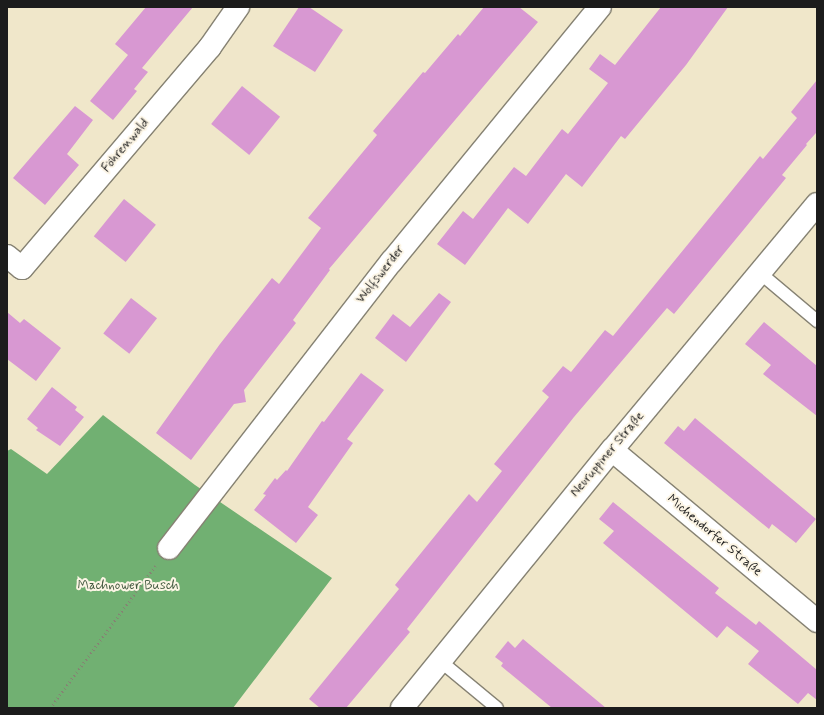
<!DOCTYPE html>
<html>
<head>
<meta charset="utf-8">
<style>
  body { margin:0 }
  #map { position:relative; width:824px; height:715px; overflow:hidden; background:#f0e7ca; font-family:Mynerve,sans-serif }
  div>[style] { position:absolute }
  .forest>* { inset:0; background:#71b072 }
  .building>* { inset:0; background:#d898d2; transform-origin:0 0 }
  .path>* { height:2.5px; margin-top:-1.25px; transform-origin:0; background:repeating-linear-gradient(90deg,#868273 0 1px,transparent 0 4px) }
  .roads { filter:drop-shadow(1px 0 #868273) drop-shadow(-1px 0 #868273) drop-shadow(0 1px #868273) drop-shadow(0 -1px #868273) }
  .lane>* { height:12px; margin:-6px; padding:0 6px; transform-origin:6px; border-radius:6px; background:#fff }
  .street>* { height:22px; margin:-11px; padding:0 11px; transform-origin:11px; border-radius:11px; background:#fff }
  span { translate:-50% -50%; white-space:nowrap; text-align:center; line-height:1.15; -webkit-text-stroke:4px #fcf5e5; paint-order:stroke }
  .street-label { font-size:13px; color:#1c1c1c }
  .park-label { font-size:13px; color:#435a40 }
  .frame { position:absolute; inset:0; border:8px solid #1c1c1c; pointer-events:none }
</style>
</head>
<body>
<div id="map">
  <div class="forest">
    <i style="clip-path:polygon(103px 415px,195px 485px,332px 578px,233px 708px,7px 708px,7px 451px,11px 449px,47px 474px)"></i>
  </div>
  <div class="building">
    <i style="clip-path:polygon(146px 7px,193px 7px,142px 68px,148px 72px,134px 89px,137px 91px,113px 120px,90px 101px,128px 55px,115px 44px)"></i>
    <i style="clip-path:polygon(299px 7px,309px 7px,343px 30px,315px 72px,273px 46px)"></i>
    <i style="clip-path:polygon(484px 7px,519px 7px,538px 22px,329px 269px,330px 270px,293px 320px,296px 323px,244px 390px,246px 402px,234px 404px,191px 460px,156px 433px,220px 344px,272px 278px,279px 284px,321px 228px,308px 218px,377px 135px,373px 131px,423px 72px,425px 73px,458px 34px,460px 36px)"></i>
    <i style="clip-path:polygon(661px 7px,728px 7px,686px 65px,625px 139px,621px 136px,582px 187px,566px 174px,528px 224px,508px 208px,465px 265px,437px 244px,463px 211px,473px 219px,514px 167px,526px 176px,562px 129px,568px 134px,608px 83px,589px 69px,600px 54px,615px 65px)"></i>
    <i style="clip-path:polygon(817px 80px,817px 134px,816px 133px,806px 144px,807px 145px,782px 175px,786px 178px,745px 228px,674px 314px,667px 308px,574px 417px,407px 629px,410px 632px,346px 708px,320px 708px,309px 699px,399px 589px,395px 585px,469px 494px,477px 502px,502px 471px,494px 464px,549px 397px,542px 391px,563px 366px,571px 372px,605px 330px,613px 336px,760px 156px,763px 159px,797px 118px,791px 112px)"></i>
    <i style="left:242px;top:86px;width:49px;height:49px;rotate:39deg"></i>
    <i style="clip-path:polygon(75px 106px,93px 120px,67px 154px,79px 165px,45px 205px,13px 178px)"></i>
    <i style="left:124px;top:199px;width:41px;height:48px;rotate:39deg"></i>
    <i style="clip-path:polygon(439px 293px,451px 302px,406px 362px,375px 338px,393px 314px,410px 327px)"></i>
    <i style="left:131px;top:298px;width:33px;height:45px;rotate:38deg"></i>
    <i style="clip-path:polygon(7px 312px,20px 323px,24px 319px,61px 348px,36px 381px,7px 359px)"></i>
    <i style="clip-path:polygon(764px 322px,817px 366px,817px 416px,763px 374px,771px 365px,745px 344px)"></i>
    <i style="clip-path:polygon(361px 373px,384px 390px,347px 439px,353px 443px,308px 507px,318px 515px,296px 543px,254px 510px,266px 495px,263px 494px,275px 478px,277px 480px,286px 470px,287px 471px,322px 421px,324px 422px)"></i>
    <i style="clip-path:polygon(52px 387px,77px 407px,75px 410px,84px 417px,60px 446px,36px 430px,38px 428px,27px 419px)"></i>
    <i style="clip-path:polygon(695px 418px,816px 519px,796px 543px,772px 524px,769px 529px,664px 443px,678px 426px,684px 431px)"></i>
    <i style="clip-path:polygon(613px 502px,719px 588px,715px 593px,756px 625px,759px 621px,817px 670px,817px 700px,808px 693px,798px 704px,748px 664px,759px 651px,727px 626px,717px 638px,603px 543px,614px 531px,599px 519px)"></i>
    <i style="clip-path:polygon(523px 639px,559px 669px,606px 708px,552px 708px,501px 666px,503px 663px,495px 657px,508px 641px,515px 648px)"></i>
  </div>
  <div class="path">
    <i style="left:50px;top:708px;width:177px;rotate:-53.5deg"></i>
  </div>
  <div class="roads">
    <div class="lane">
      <i style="left:760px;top:273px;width:75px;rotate:40.1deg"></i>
      <i style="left:439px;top:660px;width:75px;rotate:39.6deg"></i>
    </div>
    <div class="street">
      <i style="left:7px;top:256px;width:19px;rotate:39deg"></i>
      <i style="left:22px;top:268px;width:290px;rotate:-49.6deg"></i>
      <i style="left:210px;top:47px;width:49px;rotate:-55deg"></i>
      <i style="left:612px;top:450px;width:267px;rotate:39.8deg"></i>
      <i style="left:169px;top:548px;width:363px;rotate:-52.2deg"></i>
      <i style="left:392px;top:261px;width:328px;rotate:-50.7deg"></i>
      <i style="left:402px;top:708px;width:333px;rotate:-50.9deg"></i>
      <i style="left:612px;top:450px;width:320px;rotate:-50.2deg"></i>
    </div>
  </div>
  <div class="street-label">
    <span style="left:126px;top:146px;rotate:-50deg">Föhrenwald</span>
    <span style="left:381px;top:275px;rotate:-52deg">Wolfswerder</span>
    <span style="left:608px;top:455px;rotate:-50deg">Neuruppiner Straße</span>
    <span style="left:714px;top:536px;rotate:40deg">Michendorfer Straße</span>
  </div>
  <div class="park-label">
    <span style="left:128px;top:586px">Machnower Busch</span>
  </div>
  <div class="frame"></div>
</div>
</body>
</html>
